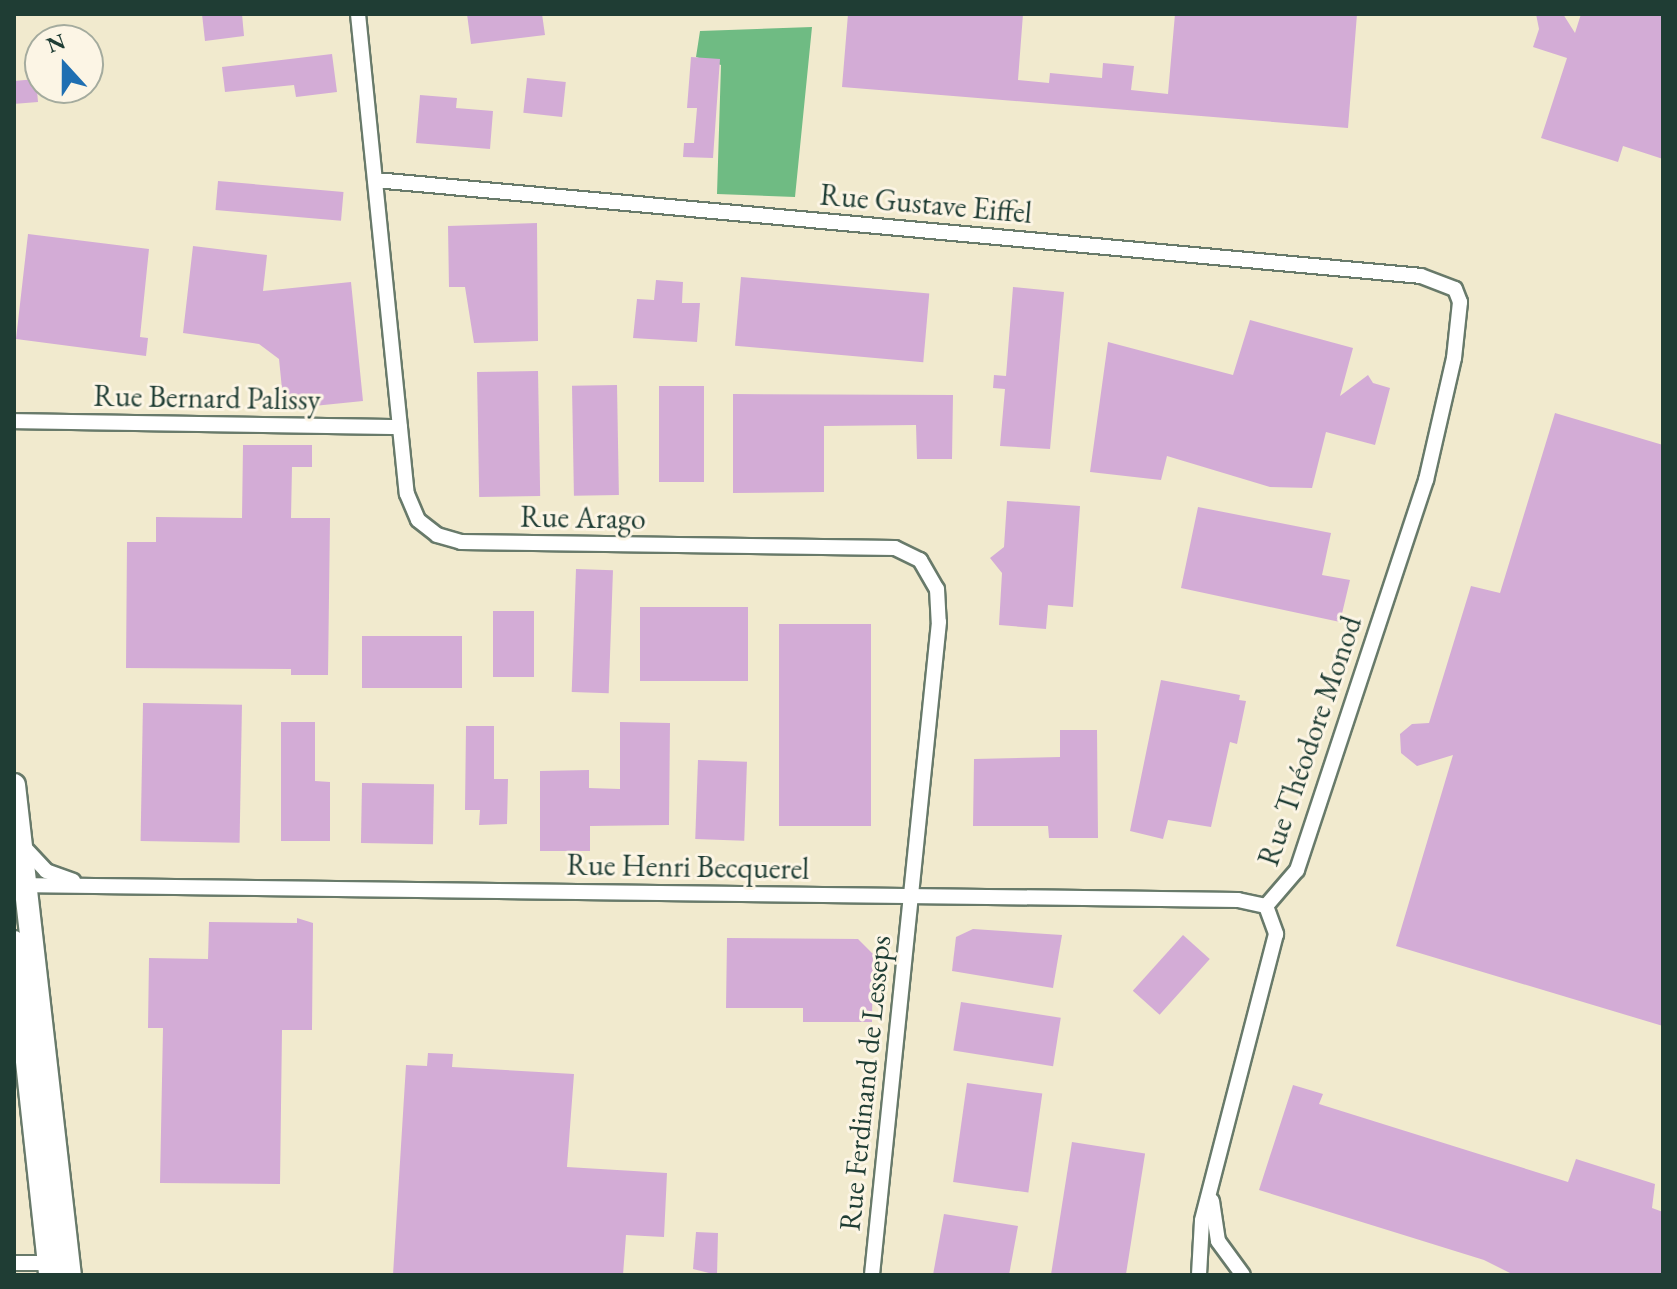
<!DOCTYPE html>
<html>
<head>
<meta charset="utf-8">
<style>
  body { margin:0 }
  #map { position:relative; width:1677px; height:1289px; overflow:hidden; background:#f1eace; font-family:"EB Garamond",serif }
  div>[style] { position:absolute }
  .forest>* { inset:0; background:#6fbb83 }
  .building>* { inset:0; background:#d3acd6; transform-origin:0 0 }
  .roads { filter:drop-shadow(2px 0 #687a6a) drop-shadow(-2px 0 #687a6a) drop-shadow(0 2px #687a6a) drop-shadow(0 -2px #687a6a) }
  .street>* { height:14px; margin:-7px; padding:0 7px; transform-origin:7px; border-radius:7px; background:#fff }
  .primary>* { height:22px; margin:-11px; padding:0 11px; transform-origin:11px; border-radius:11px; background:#fff }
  span { translate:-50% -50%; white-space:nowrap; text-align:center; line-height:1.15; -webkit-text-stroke:6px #fcf5e5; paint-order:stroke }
  .street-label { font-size:30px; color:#1f3d34 }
  .frame { position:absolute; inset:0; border:16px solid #1f3d34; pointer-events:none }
  .north { position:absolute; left:24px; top:24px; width:80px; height:80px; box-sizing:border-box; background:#fcf5e5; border:2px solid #a4ab9e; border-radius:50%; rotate:339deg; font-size:22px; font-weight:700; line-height:32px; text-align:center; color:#1f3d34 }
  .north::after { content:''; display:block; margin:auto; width:28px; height:36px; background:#1f6fb2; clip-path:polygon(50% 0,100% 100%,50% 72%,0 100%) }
</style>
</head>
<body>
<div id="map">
  <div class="forest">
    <i style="clip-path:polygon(812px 27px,795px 197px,717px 194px,721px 65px,696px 57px,700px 31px)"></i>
  </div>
  <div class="building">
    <i style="clip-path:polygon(202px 14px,242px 14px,244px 36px,205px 41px)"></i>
    <i style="clip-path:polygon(467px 14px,542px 14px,545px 35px,471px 44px)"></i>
    <i style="clip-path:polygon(848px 14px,1023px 14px,1018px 80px,1049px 83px,1050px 73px,1102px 78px,1103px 63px,1134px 66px,1131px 90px,1168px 94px,1175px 14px,1357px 14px,1348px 128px,842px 87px)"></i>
    <i style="clip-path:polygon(1536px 14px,1563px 14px,1575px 33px,1581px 14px,1663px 16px,1663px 159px,1623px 146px,1618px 162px,1541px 138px,1567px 58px,1533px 47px,1539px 29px)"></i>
    <i style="clip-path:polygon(332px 54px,337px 92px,296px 97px,294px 85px,225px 92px,222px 67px)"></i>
    <i style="clip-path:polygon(691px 57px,720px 59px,713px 158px,683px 157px,684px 143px,694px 143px,697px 108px,687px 108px)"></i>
    <i style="left:527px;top:78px;width:39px;height:35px;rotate:6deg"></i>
    <i style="left:36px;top:79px;width:23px;height:22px;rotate:85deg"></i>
    <i style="clip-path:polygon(420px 95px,457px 98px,456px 108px,493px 111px,490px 149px,416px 143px)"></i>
    <i style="left:218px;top:181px;width:126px;height:29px;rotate:5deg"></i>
    <i style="clip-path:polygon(537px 223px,538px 341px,474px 343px,465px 287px,449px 287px,448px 226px)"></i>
    <i style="clip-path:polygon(28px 234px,149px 249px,140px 337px,148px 338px,146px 356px,16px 339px)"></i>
    <i style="clip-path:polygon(193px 246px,267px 255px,263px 291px,351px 282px,363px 401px,284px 409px,279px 359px,259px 344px,183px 333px)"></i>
    <i style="left:741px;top:277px;width:189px;height:69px;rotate:5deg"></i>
    <i style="clip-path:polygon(656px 280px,683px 282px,682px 303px,700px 303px,697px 342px,633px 338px,637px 299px,654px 300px)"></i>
    <i style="clip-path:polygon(1013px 287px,1064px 292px,1050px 449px,1000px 446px,1005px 389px,993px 388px,994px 375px,1006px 376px)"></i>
    <i style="clip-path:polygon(1250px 320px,1353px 348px,1340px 396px,1368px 375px,1373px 383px,1390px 388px,1375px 445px,1326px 432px,1312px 488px,1270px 487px,1167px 456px,1161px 480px,1090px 472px,1108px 342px,1233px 375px)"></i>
    <i style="left:538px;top:371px;width:125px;height:61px;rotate:89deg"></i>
    <i style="left:617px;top:385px;width:110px;height:45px;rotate:89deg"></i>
    <i style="left:659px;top:386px;width:45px;height:96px"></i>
    <i style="clip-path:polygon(733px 394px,953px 395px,952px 459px,917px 459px,916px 425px,824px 426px,824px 492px,733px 493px)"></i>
    <i style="clip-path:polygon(1555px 413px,1663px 445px,1663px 1026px,1396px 946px,1453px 755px,1417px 766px,1401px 753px,1400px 734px,1412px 724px,1429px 723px,1471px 586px,1500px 593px)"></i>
    <i style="clip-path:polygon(243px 445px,312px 445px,312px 467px,292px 467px,291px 518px,330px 518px,328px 675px,291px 675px,291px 669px,126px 668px,127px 542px,156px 542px,156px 517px,242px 518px)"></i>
    <i style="clip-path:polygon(1007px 501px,1080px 506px,1073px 607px,1048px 605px,1046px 629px,999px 625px,1002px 573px,990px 558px,1004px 547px)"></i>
    <i style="clip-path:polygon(1198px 507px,1331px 533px,1322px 575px,1350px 580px,1340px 622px,1181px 588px)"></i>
    <i style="left:576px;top:569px;width:37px;height:123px;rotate:2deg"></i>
    <i style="left:640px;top:607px;width:108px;height:74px"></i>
    <i style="left:493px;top:611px;width:41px;height:66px"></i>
    <i style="left:779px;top:624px;width:92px;height:202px"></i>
    <i style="left:362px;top:636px;width:100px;height:52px"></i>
    <i style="clip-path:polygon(1161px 680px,1240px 695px,1239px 700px,1246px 701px,1237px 744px,1230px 742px,1211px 827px,1168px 820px,1163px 839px,1130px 831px)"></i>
    <i style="left:143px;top:703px;width:99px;height:138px;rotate:1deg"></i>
    <i style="clip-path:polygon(281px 722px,315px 722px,315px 781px,330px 782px,330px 841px,281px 841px)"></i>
    <i style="clip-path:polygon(620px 722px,670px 723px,669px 825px,590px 826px,590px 851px,540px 851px,540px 771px,589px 770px,589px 788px,620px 789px)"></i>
    <i style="clip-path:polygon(466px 726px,494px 726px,494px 779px,508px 779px,507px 824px,479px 825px,480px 810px,465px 810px)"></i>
    <i style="clip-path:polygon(1060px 730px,1097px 730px,1098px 838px,1049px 838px,1048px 826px,973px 826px,974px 759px,1060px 757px)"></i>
    <i style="left:698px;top:760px;width:49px;height:79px;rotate:2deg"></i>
    <i style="left:362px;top:783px;width:72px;height:60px;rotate:1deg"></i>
    <i style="clip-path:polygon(297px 918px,313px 923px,312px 1030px,282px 1030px,280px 1184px,160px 1183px,163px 1028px,148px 1028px,149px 958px,208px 959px,209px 922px,297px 923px)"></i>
    <i style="clip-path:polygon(973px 929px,1062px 935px,1053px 988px,952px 971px,956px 937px)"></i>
    <i style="left:1183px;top:935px;width:36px;height:75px;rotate:42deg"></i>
    <i style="clip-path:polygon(727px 938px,858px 939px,873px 954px,872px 1022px,803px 1022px,803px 1008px,726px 1008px)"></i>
    <i style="left:961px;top:1002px;width:101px;height:49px;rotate:9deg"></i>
    <i style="clip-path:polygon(428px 1053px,453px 1054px,452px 1067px,574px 1074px,567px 1167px,667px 1173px,664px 1237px,626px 1235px,623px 1275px,393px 1275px,406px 1065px,427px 1066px)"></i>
    <i style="left:967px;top:1083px;width:76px;height:100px;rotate:8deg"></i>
    <i style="clip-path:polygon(1293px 1085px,1323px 1094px,1319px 1104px,1568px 1182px,1576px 1159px,1655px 1184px,1652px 1208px,1663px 1212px,1663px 1275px,1514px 1275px,1484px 1260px,1259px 1190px)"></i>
    <i style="left:1072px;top:1142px;width:74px;height:135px;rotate:9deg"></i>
    <i style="clip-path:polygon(944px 1214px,1018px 1226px,1009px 1275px,933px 1275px)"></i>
    <i style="clip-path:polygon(696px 1232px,718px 1233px,717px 1275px,693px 1269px)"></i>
  </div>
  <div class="roads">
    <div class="street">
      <i style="left:358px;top:14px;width:482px;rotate:84.2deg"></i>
      <i style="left:407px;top:494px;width:28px;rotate:67deg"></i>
      <i style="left:418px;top:520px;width:24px;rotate:38deg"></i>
      <i style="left:437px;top:535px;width:25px;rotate:16deg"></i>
      <i style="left:461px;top:542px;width:434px;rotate:0.8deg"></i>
      <i style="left:895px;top:548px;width:28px;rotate:26deg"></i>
      <i style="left:920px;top:560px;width:34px;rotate:60deg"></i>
      <i style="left:937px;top:589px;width:33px;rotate:87deg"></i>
      <i style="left:939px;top:622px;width:656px;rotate:95.86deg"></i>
      <i style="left:375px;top:180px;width:1050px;rotate:5.24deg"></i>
      <i style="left:1421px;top:276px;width:36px;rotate:21deg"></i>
      <i style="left:1455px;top:289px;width:14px;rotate:69deg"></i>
      <i style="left:1460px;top:302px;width:56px;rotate:96.1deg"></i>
      <i style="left:1454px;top:358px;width:125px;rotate:102.9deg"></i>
      <i style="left:1426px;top:480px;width:411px;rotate:108.3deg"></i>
      <i style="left:1297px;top:870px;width:48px;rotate:130.7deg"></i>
      <i style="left:1266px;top:906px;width:30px;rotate:70deg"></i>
      <i style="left:1276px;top:934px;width:296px;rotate:104.5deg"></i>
      <i style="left:1202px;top:1221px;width:54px;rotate:93.2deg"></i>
      <i style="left:14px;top:421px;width:386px;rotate:0.9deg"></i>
      <i style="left:23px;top:846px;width:34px;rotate:47deg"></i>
      <i style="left:46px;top:871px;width:29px;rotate:20deg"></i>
      <i style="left:14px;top:885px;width:1224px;rotate:0.7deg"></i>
      <i style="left:1238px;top:900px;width:29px;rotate:12deg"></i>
      <i style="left:1212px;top:1201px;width:40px;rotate:81.5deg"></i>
      <i style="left:1218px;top:1241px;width:42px;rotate:53.7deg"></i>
      <i style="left:14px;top:1263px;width:39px"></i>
    </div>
    <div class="primary">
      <i style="left:14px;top:785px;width:493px;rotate:83.5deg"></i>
      <i style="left:14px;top:942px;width:335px;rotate:83.8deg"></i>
    </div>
  </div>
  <div class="street-label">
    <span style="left:926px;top:204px;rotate:5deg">Rue Gustave Eiffel</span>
    <span style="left:207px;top:398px;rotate:1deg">Rue Bernard Palissy</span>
    <span style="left:583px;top:518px;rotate:1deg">Rue Arago</span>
    <span style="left:1310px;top:741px;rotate:-71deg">Rue Théodore Monod</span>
    <span style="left:688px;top:867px;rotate:1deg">Rue Henri Becquerel</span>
    <span style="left:865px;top:1083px;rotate:-84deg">Rue Ferdinand de Lesseps</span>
  </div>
  <div class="frame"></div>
  <div class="north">N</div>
</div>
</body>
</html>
